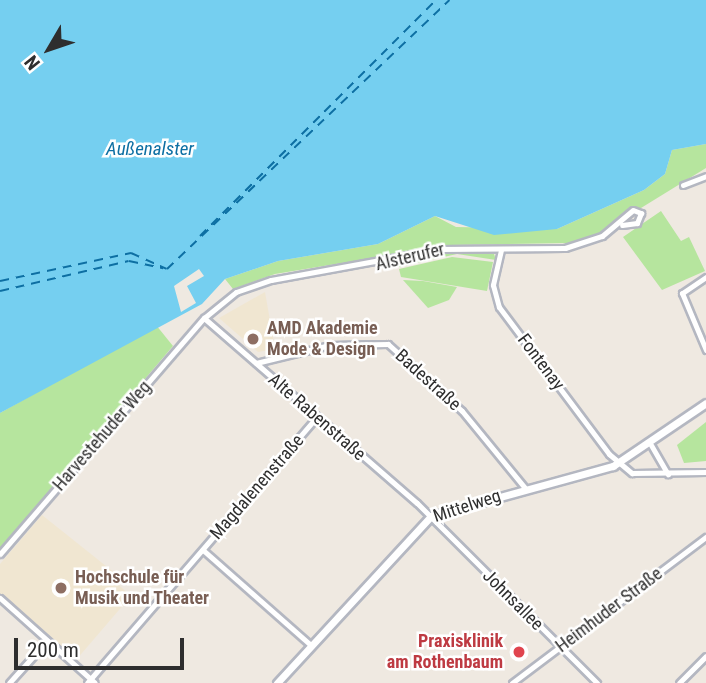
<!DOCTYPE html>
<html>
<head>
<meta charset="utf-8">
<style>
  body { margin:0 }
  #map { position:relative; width:706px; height:683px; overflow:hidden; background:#efe9e1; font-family:"Roboto Condensed",sans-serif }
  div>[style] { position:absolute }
  .education>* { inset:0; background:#f0e6d1 }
  .green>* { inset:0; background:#b6e59e }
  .water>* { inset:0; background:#75cff0 }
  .pier>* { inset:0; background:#efe9e1 }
  .ferry>* { height:2px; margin-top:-1px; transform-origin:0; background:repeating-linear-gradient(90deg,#0d6fa3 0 9px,transparent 0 16px) }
  .roads { filter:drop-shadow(2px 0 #b4b7c1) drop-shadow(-2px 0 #b4b7c1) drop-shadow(0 2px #b4b7c1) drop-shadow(0 -2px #b4b7c1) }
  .minor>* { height:5px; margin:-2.5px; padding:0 2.5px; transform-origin:2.5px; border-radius:2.5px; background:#fff }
  .tertiary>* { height:7px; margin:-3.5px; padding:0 3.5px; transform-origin:3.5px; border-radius:3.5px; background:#fff }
  .dots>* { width:19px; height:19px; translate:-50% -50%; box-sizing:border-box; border:4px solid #fff; border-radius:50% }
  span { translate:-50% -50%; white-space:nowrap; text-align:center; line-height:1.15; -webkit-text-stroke:5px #fff; paint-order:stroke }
  .street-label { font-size:18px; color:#2e2e2e }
  .education-label { font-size:18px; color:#785e54; font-weight:700 }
  .left { translate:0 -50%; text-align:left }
  .health-label { font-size:18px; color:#be3a42; font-weight:700 }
  .right { translate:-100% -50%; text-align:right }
  .water-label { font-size:19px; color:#0d6fa3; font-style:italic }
  .north { position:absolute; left:14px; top:14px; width:70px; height:70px; -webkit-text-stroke:5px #fff; paint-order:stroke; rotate:231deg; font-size:19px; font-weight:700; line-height:28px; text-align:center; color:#2e2e2e }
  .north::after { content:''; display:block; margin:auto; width:24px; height:32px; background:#2e2e2e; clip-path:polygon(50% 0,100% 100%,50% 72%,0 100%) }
  .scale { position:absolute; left:14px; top:638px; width:170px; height:32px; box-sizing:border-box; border:4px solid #2e2e2e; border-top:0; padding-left:9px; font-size:21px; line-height:24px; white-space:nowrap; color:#2e2e2e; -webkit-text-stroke:5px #fff; paint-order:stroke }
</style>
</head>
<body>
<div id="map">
  <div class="education">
    <i style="clip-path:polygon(265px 292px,275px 349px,258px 352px,219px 318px)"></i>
    <i style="clip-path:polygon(42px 515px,116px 574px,113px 580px,131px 596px,76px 660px,0 596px,0 564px)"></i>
  </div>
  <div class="green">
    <i style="clip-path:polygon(706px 144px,706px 168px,602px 232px,571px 243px,451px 245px,275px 274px,233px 289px,225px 279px,278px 261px,378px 244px,435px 216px,456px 227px,557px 229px,644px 190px,665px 174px,672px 150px)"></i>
    <i style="clip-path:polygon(661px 211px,681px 241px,689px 237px,705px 271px,662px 290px,623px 237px)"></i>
    <i style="clip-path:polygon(463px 250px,494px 254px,496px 260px,457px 254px,399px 267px,397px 262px)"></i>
    <i style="clip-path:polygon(452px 257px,493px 262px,487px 291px,401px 277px,399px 269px)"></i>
    <i style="clip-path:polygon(403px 280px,423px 281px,457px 287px,449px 300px,428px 308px)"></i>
    <i style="clip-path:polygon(156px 325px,173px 346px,0 549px,0 413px)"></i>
    <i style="clip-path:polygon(706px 422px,706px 461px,684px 463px,677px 445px)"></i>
  </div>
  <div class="water">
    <i style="clip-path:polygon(0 0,706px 0,706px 144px,672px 150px,665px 174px,644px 190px,557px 229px,494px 235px,435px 216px,378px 244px,278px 261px,225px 279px,202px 304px,0 413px)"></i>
  </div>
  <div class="pier">
    <i style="clip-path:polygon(199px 269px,204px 276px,187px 286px,196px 303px,181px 312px,174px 286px)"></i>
  </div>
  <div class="ferry">
    <i style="left:200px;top:236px;width:334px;rotate:-45deg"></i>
    <i style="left:0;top:281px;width:134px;rotate:-12.1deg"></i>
    <i style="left:131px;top:253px;width:39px;rotate:24deg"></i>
    <i style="left:167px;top:269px;width:390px;rotate:-43.6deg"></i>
    <i style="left:0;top:291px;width:132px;rotate:-13.1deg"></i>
    <i style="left:129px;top:261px;width:35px;rotate:12deg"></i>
  </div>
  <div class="roads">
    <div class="minor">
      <i style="left:683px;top:185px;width:25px;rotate:-21deg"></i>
      <i style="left:501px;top:250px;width:36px;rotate:103deg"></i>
      <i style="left:493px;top:285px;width:23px;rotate:75deg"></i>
      <i style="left:499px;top:307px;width:184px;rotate:53.2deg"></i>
      <i style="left:609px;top:454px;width:30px;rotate:40deg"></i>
      <i style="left:632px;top:473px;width:74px;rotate:-0.8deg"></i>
      <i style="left:706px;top:277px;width:29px;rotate:146deg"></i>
      <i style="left:682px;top:293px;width:62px;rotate:67.2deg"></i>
      <i style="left:204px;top:318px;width:282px;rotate:41deg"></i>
      <i style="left:417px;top:503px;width:255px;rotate:45deg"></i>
      <i style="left:256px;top:363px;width:76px;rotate:-13.7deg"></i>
      <i style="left:330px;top:345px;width:58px;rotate:-1deg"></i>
      <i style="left:388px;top:344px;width:100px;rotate:42.2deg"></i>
      <i style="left:462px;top:411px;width:99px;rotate:50.7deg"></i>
      <i style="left:651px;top:445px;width:34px;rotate:60deg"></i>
      <i style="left:203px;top:550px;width:145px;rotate:41.4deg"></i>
      <i style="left:0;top:554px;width:312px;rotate:-49.2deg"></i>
      <i style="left:204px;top:318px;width:41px;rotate:-39.1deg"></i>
      <i style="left:236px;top:292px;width:37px;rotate:-19deg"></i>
      <i style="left:271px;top:280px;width:172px;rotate:-10.4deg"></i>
      <i style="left:440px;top:249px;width:125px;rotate:-0.5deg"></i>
      <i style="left:565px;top:248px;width:39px;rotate:-18deg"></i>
      <i style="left:602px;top:236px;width:40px;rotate:-40deg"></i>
      <i style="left:633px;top:210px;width:9px;rotate:21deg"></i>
      <i style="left:641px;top:213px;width:11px;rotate:112deg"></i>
      <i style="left:637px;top:223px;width:15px;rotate:172deg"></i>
      <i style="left:0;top:598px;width:127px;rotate:41.8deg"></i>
      <i style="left:9px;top:683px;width:57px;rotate:-47.9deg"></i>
      <i style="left:87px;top:683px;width:352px;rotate:-49.2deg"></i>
      <i style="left:512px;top:683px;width:243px;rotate:-37deg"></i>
      <i style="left:679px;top:683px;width:38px;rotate:-45deg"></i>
    </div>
    <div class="tertiary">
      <i style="left:277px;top:683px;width:227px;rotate:-47.3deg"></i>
      <i style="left:431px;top:516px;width:189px;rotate:-15.4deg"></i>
      <i style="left:613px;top:466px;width:112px;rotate:-34.1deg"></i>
    </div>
  </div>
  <div class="dots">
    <i style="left:253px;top:339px;background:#8d6e63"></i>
    <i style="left:61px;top:588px;background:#8d6e63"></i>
    <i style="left:519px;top:652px;background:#e0444e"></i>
  </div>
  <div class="street-label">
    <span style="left:410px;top:257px;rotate:-13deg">Alsterufer</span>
    <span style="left:541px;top:362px;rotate:53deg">Fontenay</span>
    <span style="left:428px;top:380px;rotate:42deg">Badestraße</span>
    <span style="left:317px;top:417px;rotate:41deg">Alte Rabenstraße</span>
    <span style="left:102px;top:436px;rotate:-49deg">Harvestehuder Weg</span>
    <span style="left:257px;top:487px;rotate:-49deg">Magdalenenstraße</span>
    <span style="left:467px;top:506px;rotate:-18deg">Mittelweg</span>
    <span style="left:513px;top:600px;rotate:45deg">Johnsallee</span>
    <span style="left:609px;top:610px;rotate:-37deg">Heimhuder Straße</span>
  </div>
  <div class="education-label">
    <span class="left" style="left:267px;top:339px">AMD Akademie<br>Mode &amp; Design</span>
    <span class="left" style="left:75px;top:588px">Hochschule für<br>Musik und Theater</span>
  </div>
  <div class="health-label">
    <span class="right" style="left:503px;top:652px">Praxisklinik<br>am Rothenbaum</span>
  </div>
  <div class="water-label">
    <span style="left:150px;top:149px">Außenalster</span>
  </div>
  <div class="north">N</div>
  <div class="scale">200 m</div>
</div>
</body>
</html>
